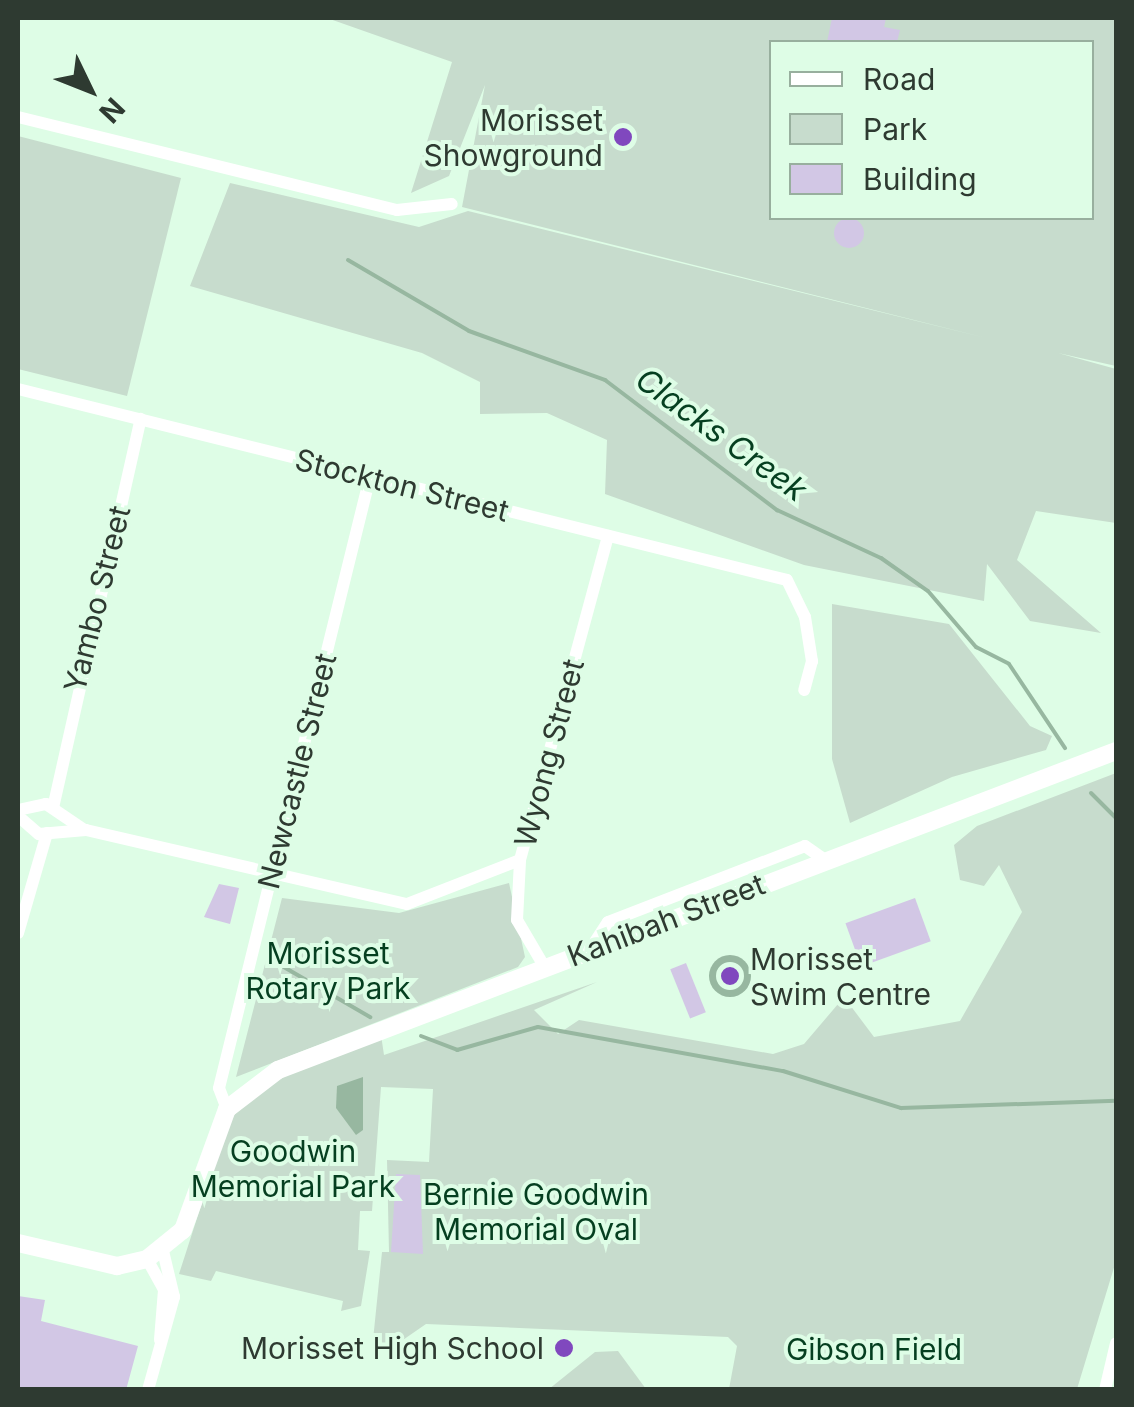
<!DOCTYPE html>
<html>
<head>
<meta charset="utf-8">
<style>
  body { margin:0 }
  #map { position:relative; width:1134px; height:1407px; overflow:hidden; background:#defde6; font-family:Inter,sans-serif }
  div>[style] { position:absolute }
  .green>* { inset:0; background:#c7dccd }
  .water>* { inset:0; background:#97b7a0 }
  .round { border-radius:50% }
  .stream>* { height:4px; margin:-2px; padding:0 2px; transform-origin:2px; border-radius:2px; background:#97b7a0 }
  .building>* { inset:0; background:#d2c7e5; transform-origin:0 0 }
  .street>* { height:12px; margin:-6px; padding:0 6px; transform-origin:6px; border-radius:6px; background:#fff }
  .secondary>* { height:18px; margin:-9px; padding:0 9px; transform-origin:9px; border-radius:9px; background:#fff }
  .dots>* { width:28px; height:28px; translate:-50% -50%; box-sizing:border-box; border:5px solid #defde6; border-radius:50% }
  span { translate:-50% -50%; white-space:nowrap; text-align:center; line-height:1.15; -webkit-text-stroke:8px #defde6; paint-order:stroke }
  .poi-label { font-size:30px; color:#2e3a31 }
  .right { translate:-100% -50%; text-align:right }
  .left { translate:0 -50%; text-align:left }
  .street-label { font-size:30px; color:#2e3a31 }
  .park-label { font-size:30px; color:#053f20 }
  .water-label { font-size:32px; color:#053f20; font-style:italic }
  .frame { position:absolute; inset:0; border:20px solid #2e3a31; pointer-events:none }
  .legend { position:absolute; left:769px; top:40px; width:325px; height:180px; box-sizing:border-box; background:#defde6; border:2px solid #98af9e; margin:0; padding:12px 18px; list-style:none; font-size:30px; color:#2e3a31 }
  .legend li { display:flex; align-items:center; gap:20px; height:50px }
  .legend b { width:50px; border:2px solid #98af9e }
  .north { position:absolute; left:40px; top:40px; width:100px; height:100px; -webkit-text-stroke:8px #defde6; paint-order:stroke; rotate:133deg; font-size:28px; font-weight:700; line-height:40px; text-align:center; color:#2e3a31 }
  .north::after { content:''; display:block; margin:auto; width:35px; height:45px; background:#2e3a31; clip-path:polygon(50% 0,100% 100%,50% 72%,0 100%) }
</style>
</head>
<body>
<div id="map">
  <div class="green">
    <i style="clip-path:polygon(evenodd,327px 18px,1116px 18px,1116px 366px,1058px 353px,1116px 369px,1116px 523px,1036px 511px,1017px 560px,1101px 633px,1030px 621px,987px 564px,984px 601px,804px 565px,605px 494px,607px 440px,547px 413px,480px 414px,480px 382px,422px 353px,190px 286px,230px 183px,419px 227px,468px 211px,986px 338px,462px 207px,485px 85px,449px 176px,411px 193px,452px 62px,327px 18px,772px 42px,1092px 42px,1092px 218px,772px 218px,772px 42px)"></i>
    <i style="clip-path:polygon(18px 136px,181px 178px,127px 396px,18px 369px)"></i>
    <i style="clip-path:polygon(832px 604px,949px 624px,1030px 726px,1052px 736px,1046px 750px,952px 777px,850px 823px,832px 759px)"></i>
    <i style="clip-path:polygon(1116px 773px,1116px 1261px,1077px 1389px,729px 1389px,737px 1346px,728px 1337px,426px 1324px,384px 1353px,372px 1350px,382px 1252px,389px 1252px,387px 1160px,429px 1162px,433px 1089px,381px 1087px,372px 1211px,360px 1211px,358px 1250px,370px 1251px,361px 1306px,341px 1311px,343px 1301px,216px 1271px,211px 1281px,179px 1274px,229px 1119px,274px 1081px,381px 1035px,384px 1055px,597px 982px,534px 1010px,558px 1034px,579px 1020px,773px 1054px,804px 1044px,844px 997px,874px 1037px,960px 1021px,1022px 912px,999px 865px,984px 886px,960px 880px,954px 845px,977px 826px)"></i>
    <i style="clip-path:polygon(509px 883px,525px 957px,518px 967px,236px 1077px,282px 898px,399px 913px)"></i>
    <i style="clip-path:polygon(618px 1351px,646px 1389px,549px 1389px,595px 1352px)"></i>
  </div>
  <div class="water">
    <i class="round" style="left:709px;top:955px;width:42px;height:42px"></i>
    <i style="clip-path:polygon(363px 1077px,363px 1130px,356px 1135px,336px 1108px,337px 1086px)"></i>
  </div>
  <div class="stream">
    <i style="left:348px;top:260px;width:140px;rotate:30.4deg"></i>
    <i style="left:469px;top:331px;width:145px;rotate:19.8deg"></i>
    <i style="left:605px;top:380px;width:216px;rotate:37.1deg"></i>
    <i style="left:777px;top:510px;width:115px;rotate:24.8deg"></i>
    <i style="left:881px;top:558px;width:57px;rotate:35.1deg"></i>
    <i style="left:928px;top:591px;width:74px;rotate:49.4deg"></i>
    <i style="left:976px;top:647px;width:37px;rotate:27deg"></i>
    <i style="left:1009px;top:664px;width:101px;rotate:56.3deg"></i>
    <i style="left:1091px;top:793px;width:35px;rotate:45deg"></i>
    <i style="left:270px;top:959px;width:116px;rotate:30.1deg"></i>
    <i style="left:421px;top:1036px;width:39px;rotate:21deg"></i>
    <i style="left:457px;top:1050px;width:84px;rotate:-15.9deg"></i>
    <i style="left:538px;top:1027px;width:249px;rotate:10.2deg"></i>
    <i style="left:783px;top:1071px;width:124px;rotate:17.4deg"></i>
    <i style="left:901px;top:1108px;width:215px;rotate:-1.9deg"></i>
  </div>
  <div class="building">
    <i style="clip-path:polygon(832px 18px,886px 18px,884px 27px,900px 30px,897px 42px,827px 42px)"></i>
    <i class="round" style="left:834px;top:218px;width:30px;height:30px"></i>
    <i style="clip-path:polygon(219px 884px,239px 888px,230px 924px,204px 917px)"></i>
    <i style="left:915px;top:898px;width:46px;height:74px;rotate:70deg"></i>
    <i style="left:686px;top:963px;width:53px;height:17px;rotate:68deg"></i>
    <i style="clip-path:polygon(396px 1174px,420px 1175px,423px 1254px,391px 1252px)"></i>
    <i style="clip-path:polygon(18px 1296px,45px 1300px,41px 1321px,138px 1346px,126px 1390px,18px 1390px)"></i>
  </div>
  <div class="street">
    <i style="left:18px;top:117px;width:390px;rotate:13.8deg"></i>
    <i style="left:397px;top:210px;width:55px;rotate:-6.2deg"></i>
    <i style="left:18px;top:389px;width:792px;rotate:13.95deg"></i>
    <i style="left:787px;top:580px;width:41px;rotate:64.1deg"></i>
    <i style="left:805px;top:617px;width:45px;rotate:81deg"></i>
    <i style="left:812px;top:661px;width:30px;rotate:105deg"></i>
    <i style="left:53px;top:808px;width:399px;rotate:-77.3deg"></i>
    <i style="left:18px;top:810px;width:29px;rotate:-12deg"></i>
    <i style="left:46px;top:804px;width:45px;rotate:34deg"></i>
    <i style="left:18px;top:816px;width:28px;rotate:41deg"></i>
    <i style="left:39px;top:834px;width:47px;rotate:-4.9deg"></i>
    <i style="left:86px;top:830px;width:329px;rotate:13deg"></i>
    <i style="left:407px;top:904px;width:121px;rotate:-21.3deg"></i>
    <i style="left:18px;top:933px;width:104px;rotate:-73.8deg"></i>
    <i style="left:591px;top:948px;width:31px;rotate:-57deg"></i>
    <i style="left:608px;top:922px;width:211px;rotate:-21.1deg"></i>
    <i style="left:805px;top:846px;width:24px;rotate:35deg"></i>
    <i style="left:544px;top:966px;width:53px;rotate:-120.4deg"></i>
    <i style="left:517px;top:920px;width:60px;rotate:-87.1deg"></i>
    <i style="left:520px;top:860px;width:336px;rotate:-74.8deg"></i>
    <i style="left:227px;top:1109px;width:22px;rotate:-111deg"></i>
    <i style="left:219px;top:1088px;width:629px;rotate:-76.12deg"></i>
    <i style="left:147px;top:1259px;width:35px;rotate:61deg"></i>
    <i style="left:164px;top:1290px;width:50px;rotate:94.6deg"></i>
    <i style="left:148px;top:1390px;width:97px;rotate:-74.4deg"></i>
    <i style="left:174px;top:1297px;width:47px;rotate:-103.4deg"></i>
    <i style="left:1105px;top:1390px;width:48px;rotate:-76.8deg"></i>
  </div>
  <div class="secondary">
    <i style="left:18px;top:1243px;width:102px;rotate:13.1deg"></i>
    <i style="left:117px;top:1266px;width:31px;rotate:-13deg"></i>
    <i style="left:147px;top:1259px;width:46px;rotate:-38.9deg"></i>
    <i style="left:183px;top:1230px;width:129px;rotate:-70deg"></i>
    <i style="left:227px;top:1109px;width:64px;rotate:-37.4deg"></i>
    <i style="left:278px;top:1070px;width:897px;rotate:-20.84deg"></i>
  </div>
  <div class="dots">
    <i style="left:623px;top:137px;background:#8048be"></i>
    <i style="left:730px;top:976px;background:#8048be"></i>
    <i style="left:564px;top:1348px;background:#8048be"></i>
  </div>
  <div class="poi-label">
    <span class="right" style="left:603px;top:137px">Morisset<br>Showground</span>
    <span class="left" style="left:750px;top:976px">Morisset<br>Swim Centre</span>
    <span class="right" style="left:544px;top:1348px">Morisset High School</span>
  </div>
  <div class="street-label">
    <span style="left:402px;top:485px;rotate:14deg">Stockton Street</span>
    <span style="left:97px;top:599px;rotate:-76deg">Yambo Street</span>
    <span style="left:549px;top:753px;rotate:-75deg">Wyong Street</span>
    <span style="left:297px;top:771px;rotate:-76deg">Newcastle Street</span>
    <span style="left:666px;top:920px;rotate:-21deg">Kahibah Street</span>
  </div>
  <div class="park-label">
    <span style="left:328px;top:970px">Morisset<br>Rotary Park</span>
    <span style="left:293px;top:1168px">Goodwin<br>Memorial Park</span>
    <span style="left:536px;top:1211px">Bernie Goodwin<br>Memorial Oval</span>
    <span style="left:874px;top:1349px">Gibson Field</span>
  </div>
  <div class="water-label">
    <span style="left:721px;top:435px;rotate:36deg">Clacks Creek</span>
  </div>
  <div class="frame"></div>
  <ul class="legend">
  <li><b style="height:12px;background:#fff"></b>Road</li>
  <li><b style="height:28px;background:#c7dccd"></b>Park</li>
  <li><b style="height:28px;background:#d2c7e5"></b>Building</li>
  </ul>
  <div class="north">N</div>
</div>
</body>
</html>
